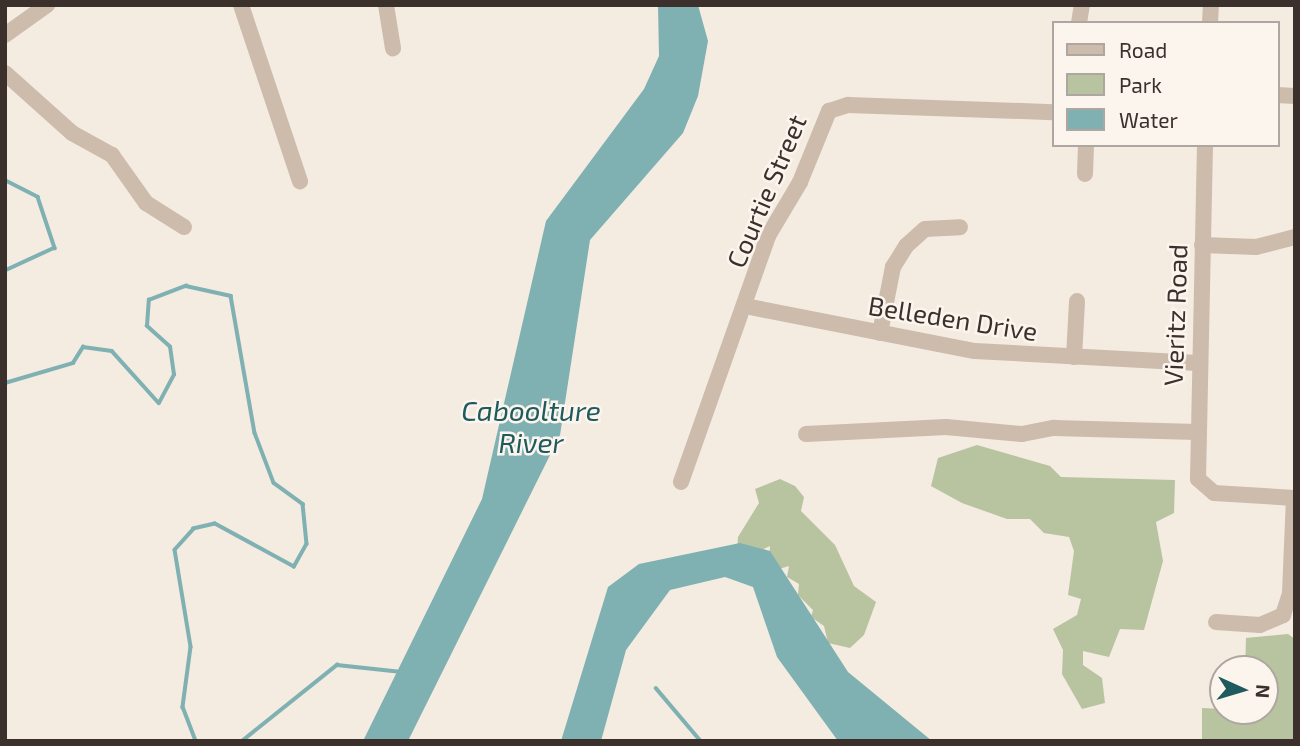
<!DOCTYPE html>
<html>
<head>
<meta charset="utf-8">
<style>
  body { margin:0 }
  #map { position:relative; width:1300px; height:746px; overflow:hidden; background:#f4ebe1; font-family:"Exo 2",sans-serif }
  div>[style] { position:absolute }
  .green>* { inset:0; background:#b8c4a0 }
  .water>* { inset:0; background:#7fb0b2 }
  .stream>* { height:3.5px; margin:-1.75px; padding:0 1.75px; transform-origin:1.75px; border-radius:1.75px; background:#7fb0b2 }
  .minor>* { height:16px; margin:-8px; padding:0 8px; transform-origin:8px; border-radius:8px; background:#cdbbac }
  span { translate:-50% -50%; white-space:nowrap; text-align:center; line-height:1.15; -webkit-text-stroke:5px #fbf5ee; paint-order:stroke }
  .street-label { font-size:26px; color:#3b302b }
  .water-label { font-size:28px; color:#1f5a5e; font-style:italic }
  .frame { position:absolute; inset:0; border:7px solid #3b302b; pointer-events:none }
  .legend { position:absolute; left:1052px; top:21px; width:228px; height:126px; box-sizing:border-box; background:#fbf5ee; border:2px solid #aea6a0; margin:0; padding:9px 12px; list-style:none; font-size:21px; color:#3b302b }
  .legend li { display:flex; align-items:center; gap:14px; height:35px }
  .legend b { width:35px; border:2px solid #aea6a0 }
  .north { position:absolute; left:1209px; top:655px; width:70px; height:70px; box-sizing:border-box; background:#fbf5ee; border:2px solid #aea6a0; border-radius:50%; rotate:94deg; font-size:19px; font-weight:700; line-height:28px; text-align:center; color:#3b302b }
  .north::after { content:''; display:block; margin:auto; width:24px; height:32px; background:#1f5a5e; clip-path:polygon(50% 0,100% 100%,50% 72%,0 100%) }
</style>
</head>
<body>
<div id="map">
  <div class="green">
    <i style="clip-path:polygon(977px 445px,1050px 466px,1061px 477px,1175px 480px,1174px 513px,1156px 522px,1163px 561px,1144px 630px,1120px 629px,1109px 657px,1083px 651px,1083px 665px,1102px 678px,1105px 703px,1082px 709px,1062px 674px,1063px 650px,1053px 629px,1077px 615px,1081px 599px,1068px 595px,1074px 551px,1069px 537px,1044px 533px,1030px 519px,1007px 519px,962px 503px,931px 486px,938px 458px)"></i>
    <i style="clip-path:polygon(780px 479px,795px 486px,804px 497px,801px 511px,835px 545px,854px 586px,876px 602px,864px 635px,850px 648px,828px 643px,824px 626px,811px 617px,813px 610px,798px 595px,799px 584px,787px 577px,789px 566px,779px 569px,769px 560px,770px 546px,748px 556px,737px 551px,738px 537px,759px 503px,755px 489px)"></i>
    <i style="clip-path:polygon(1288px 634px,1295px 639px,1295px 741px,1202px 741px,1202px 708px,1265px 711px,1265px 669px,1245px 669px,1246px 638px)"></i>
  </div>
  <div class="water">
    <i style="clip-path:polygon(658px 5px,698px 5px,708px 41px,698px 96px,683px 133px,590px 240px,560px 435px,408px 741px,363px 741px,482px 499px,546px 221px,644px 89px,659px 56px)"></i>
    <i style="clip-path:polygon(740px 543px,770px 551px,848px 672px,932px 741px,838px 741px,777px 657px,753px 587px,725px 577px,670px 590px,626px 650px,601px 741px,561px 741px,608px 587px,639px 564px)"></i>
  </div>
  <div class="stream">
    <i style="left:5px;top:180px;width:37px;rotate:27deg"></i>
    <i style="left:38px;top:197px;width:54px;rotate:71.6deg"></i>
    <i style="left:55px;top:248px;width:55px;rotate:155.3deg"></i>
    <i style="left:5px;top:383px;width:71px;rotate:-16.4deg"></i>
    <i style="left:73px;top:363px;width:19px;rotate:-58deg"></i>
    <i style="left:83px;top:347px;width:29px;rotate:8deg"></i>
    <i style="left:112px;top:351px;width:70px;rotate:47.9deg"></i>
    <i style="left:159px;top:403px;width:32px;rotate:-62deg"></i>
    <i style="left:174px;top:375px;width:28px;rotate:-98deg"></i>
    <i style="left:170px;top:347px;width:31px;rotate:-138deg"></i>
    <i style="left:147px;top:326px;width:26px;rotate:-86deg"></i>
    <i style="left:149px;top:300px;width:40px;rotate:-21deg"></i>
    <i style="left:186px;top:286px;width:46px;rotate:12.5deg"></i>
    <i style="left:231px;top:296px;width:139px;rotate:80.1deg"></i>
    <i style="left:255px;top:433px;width:53px;rotate:69.2deg"></i>
    <i style="left:274px;top:483px;width:36px;rotate:36deg"></i>
    <i style="left:303px;top:504px;width:40px;rotate:84.3deg"></i>
    <i style="left:307px;top:544px;width:26px;rotate:119deg"></i>
    <i style="left:294px;top:567px;width:90px;rotate:-151.4deg"></i>
    <i style="left:215px;top:524px;width:22px;rotate:167deg"></i>
    <i style="left:194px;top:529px;width:28px;rotate:132deg"></i>
    <i style="left:175px;top:550px;width:98px;rotate:80.6deg"></i>
    <i style="left:191px;top:647px;width:61px;rotate:97.6deg"></i>
    <i style="left:183px;top:707px;width:36px;rotate:69deg"></i>
    <i style="left:656px;top:688px;width:70px;rotate:49.7deg"></i>
    <i style="left:242px;top:741px;width:122px;rotate:-38.7deg"></i>
    <i style="left:337px;top:665px;width:65px;rotate:6.1deg"></i>
  </div>
  <div class="minor">
    <i style="left:241px;top:5px;width:186px;rotate:71.5deg"></i>
    <i style="left:386px;top:5px;width:44px;rotate:80.8deg"></i>
    <i style="left:1079px;top:23px;width:18px;rotate:-81deg"></i>
    <i style="left:1210px;top:23px;width:18px;rotate:-87deg"></i>
    <i style="left:5px;top:35px;width:52px;rotate:-35.5deg"></i>
    <i style="left:5px;top:73px;width:90px;rotate:41.8deg"></i>
    <i style="left:72px;top:133px;width:46px;rotate:28.8deg"></i>
    <i style="left:112px;top:155px;width:59px;rotate:54.7deg"></i>
    <i style="left:146px;top:203px;width:45px;rotate:32.3deg"></i>
    <i style="left:1277px;top:95px;width:18px;rotate:3deg"></i>
    <i style="left:1205px;top:145px;width:334px;rotate:91.2deg"></i>
    <i style="left:1198px;top:479px;width:21px;rotate:41deg"></i>
    <i style="left:1214px;top:493px;width:81px;rotate:3.5deg"></i>
    <i style="left:1085px;top:174px;width:29px;rotate:-88deg"></i>
    <i style="left:1202px;top:245px;width:54px;rotate:2.1deg"></i>
    <i style="left:1256px;top:247px;width:40px;rotate:-14.4deg"></i>
    <i style="left:745px;top:306px;width:234px;rotate:11.1deg"></i>
    <i style="left:975px;top:351px;width:223px;rotate:3.1deg"></i>
    <i style="left:880px;top:333px;width:67px;rotate:-78.9deg"></i>
    <i style="left:893px;top:267px;width:25px;rotate:-58deg"></i>
    <i style="left:906px;top:246px;width:25px;rotate:-42deg"></i>
    <i style="left:925px;top:229px;width:35px;rotate:-3deg"></i>
    <i style="left:1074px;top:357px;width:56px;rotate:-86.9deg"></i>
    <i style="left:806px;top:434px;width:140px;rotate:-2.9deg"></i>
    <i style="left:946px;top:427px;width:76px;rotate:5.3deg"></i>
    <i style="left:1022px;top:434px;width:33px;rotate:-11deg"></i>
    <i style="left:1054px;top:428px;width:143px;rotate:1.6deg"></i>
    <i style="left:681px;top:482px;width:261px;rotate:-70.5deg"></i>
    <i style="left:768px;top:236px;width:63px;rotate:-59.3deg"></i>
    <i style="left:800px;top:182px;width:77px;rotate:-67.8deg"></i>
    <i style="left:829px;top:111px;width:20px;rotate:-18deg"></i>
    <i style="left:848px;top:105px;width:205px;rotate:2deg"></i>
    <i style="left:1216px;top:622px;width:44px;rotate:3.9deg"></i>
    <i style="left:1260px;top:625px;width:25px;rotate:-23deg"></i>
    <i style="left:1283px;top:615px;width:23px;rotate:-72deg"></i>
    <i style="left:1290px;top:593px;width:95px;rotate:-87.6deg"></i>
  </div>
  <div class="street-label">
    <span style="left:766px;top:191px;rotate:-67deg">Courtie Street</span>
    <span style="left:1175px;top:315px;rotate:-88deg">Vieritz Road</span>
    <span style="left:953px;top:318px;rotate:9deg">Belleden Drive</span>
  </div>
  <div class="water-label">
    <span style="left:531px;top:426px">Caboolture<br>River</span>
  </div>
  <div class="frame"></div>
  <ul class="legend">
  <li><b style="height:9px;background:#cdbbac"></b>Road</li>
  <li><b style="height:19px;background:#b8c4a0"></b>Park</li>
  <li><b style="height:19px;background:#7fb0b2"></b>Water</li>
  </ul>
  <div class="north">N</div>
</div>
</body>
</html>
